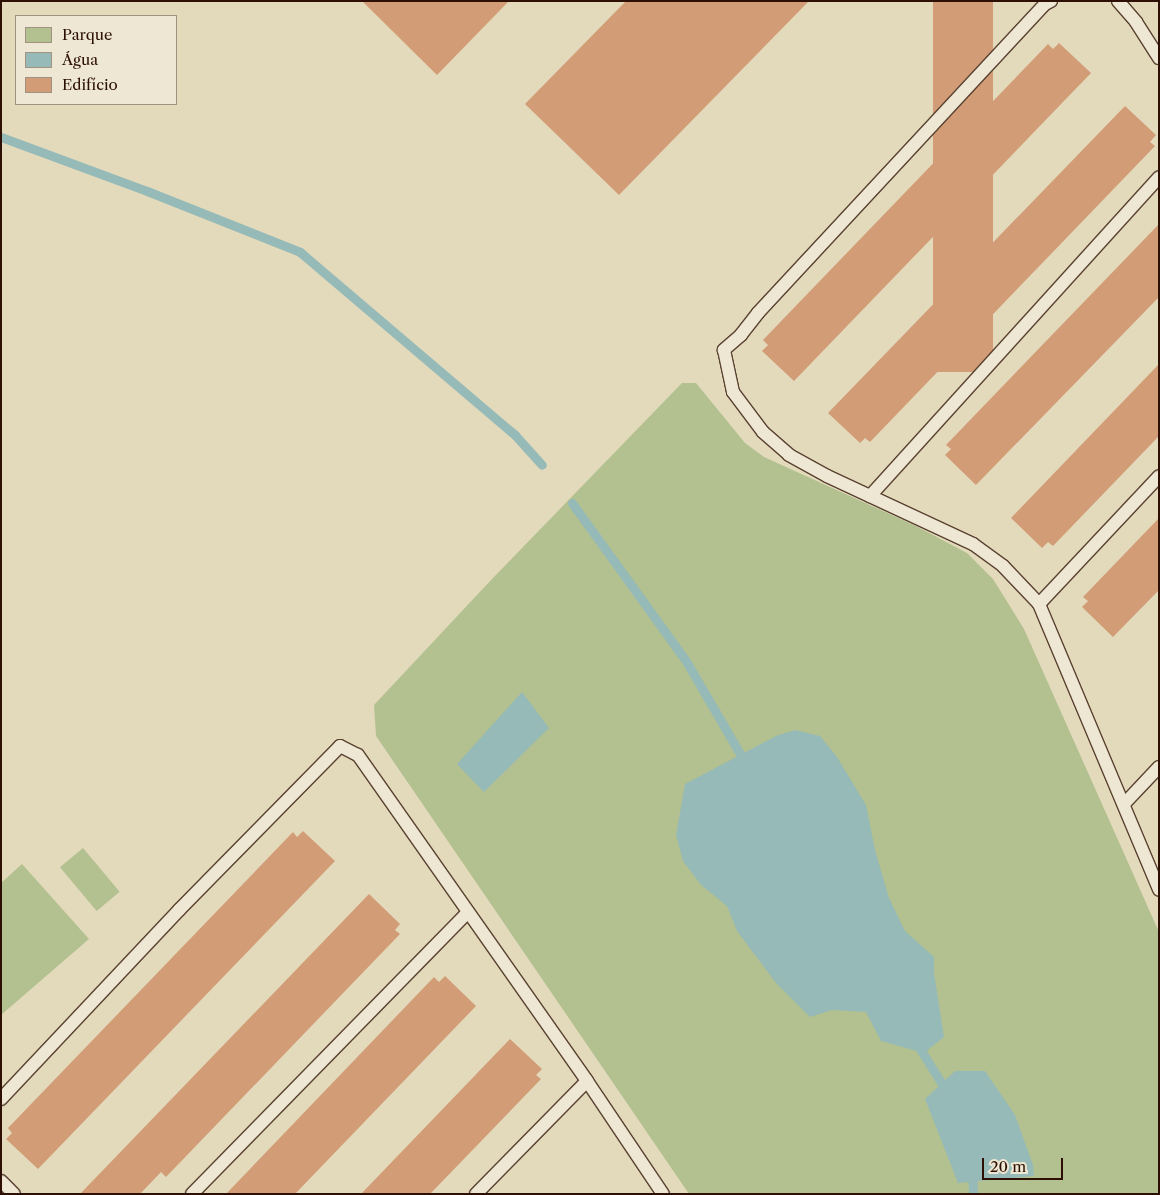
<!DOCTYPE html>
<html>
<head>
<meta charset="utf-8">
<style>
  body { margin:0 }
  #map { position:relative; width:1160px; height:1195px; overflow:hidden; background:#e3dabb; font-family:"Libre Caslon Text",serif }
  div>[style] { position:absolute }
  .green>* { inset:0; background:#b3c090; transform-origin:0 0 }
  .water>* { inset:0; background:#96bab7 }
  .stream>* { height:9px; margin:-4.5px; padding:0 4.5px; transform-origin:4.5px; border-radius:4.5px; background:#96bab7 }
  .building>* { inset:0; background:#d29c77; transform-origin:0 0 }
  .roads { filter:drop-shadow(1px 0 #5a4231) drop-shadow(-1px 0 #5a4231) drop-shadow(0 1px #5a4231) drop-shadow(0 -1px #5a4231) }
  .lane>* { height:12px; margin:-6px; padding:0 6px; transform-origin:6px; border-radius:6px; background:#ede7d3 }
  span { translate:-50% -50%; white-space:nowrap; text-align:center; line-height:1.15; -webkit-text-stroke:4px #ede7d3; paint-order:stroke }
  .frame { position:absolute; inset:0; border:2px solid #2d1003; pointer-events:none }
  .legend { position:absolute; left:15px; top:15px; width:162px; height:90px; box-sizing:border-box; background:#ede7d3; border:1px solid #a09180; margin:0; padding:6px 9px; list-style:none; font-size:15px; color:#2d1003 }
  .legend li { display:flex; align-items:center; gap:10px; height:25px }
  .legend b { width:25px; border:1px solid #a09180 }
  .scale { position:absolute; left:982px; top:1158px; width:81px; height:22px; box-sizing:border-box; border:2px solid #2d1003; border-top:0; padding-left:6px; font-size:15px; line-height:18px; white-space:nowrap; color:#2d1003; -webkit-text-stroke:4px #ede7d3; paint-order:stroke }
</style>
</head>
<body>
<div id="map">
  <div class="green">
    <i style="clip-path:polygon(682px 383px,696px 383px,745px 443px,764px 457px,916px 526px,967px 553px,993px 579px,1024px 629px,1159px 932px,1159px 1194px,689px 1194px,376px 736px,374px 705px,492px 579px)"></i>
    <i style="left:83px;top:848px;width:57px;height:30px;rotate:50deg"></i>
    <i style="clip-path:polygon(22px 864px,89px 939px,1px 1015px,1px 883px)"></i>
  </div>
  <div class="water">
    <i style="clip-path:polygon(522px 692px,549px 728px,484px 792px,457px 764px)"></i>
    <i style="clip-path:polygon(795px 730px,820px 736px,837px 757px,866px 805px,875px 850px,889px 898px,905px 931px,934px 957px,934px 973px,944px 1037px,924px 1053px,881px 1041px,866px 1012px,832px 1010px,810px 1017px,776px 983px,737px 931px,727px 906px,701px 885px,683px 861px,676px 835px,685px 784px,776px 736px)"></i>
    <i style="clip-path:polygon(955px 1071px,985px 1071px,1015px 1115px,1033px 1165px,1034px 1176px,958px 1183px,925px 1099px)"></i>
  </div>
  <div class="stream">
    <i style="left:1px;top:137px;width:156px;rotate:20.3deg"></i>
    <i style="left:147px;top:191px;width:165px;rotate:21.7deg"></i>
    <i style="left:300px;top:252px;width:282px;rotate:40.4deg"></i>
    <i style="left:515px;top:435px;width:40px;rotate:48deg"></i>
    <i style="left:572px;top:503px;width:195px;rotate:54.2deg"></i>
    <i style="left:686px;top:661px;width:119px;rotate:59.8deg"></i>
    <i style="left:917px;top:1044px;width:57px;rotate:58deg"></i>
    <i style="left:972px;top:1172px;width:22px;rotate:87deg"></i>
  </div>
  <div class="building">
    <i style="clip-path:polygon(362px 1px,509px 1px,437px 75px)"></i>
    <i style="clip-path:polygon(626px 1px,809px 1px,619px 195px,525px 104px)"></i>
    <i style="left:933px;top:1px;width:60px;height:371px"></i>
    <i style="clip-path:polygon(1059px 43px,1091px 73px,794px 381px,762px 351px,768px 345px,763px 340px,1048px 44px,1053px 49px)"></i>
    <i style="clip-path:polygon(1125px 106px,1156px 135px,1150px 142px,1155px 146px,870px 442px,865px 438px,860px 443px,828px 413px)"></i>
    <i style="clip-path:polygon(1159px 224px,1159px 297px,976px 485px,945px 455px,951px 449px,946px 445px)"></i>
    <i style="clip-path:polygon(1159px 364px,1159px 436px,1053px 546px,1048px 542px,1042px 548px,1011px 518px)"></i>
    <i style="clip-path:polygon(1159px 518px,1159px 590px,1113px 637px,1082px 607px,1088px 601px,1083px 597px)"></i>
    <i style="clip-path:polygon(303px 831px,335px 861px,38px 1169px,6px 1139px,12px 1133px,8px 1128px,293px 832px,297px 837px)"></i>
    <i style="clip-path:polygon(369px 894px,400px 924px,395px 930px,400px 934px,297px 1041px,166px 1177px,161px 1172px,140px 1194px,80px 1194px)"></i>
    <i style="clip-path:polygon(445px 976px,476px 1006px,295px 1194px,226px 1194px,434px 977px,439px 982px)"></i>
    <i style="clip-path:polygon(510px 1039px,542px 1069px,536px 1075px,541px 1079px,461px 1162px,430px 1194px,361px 1194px)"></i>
  </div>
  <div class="roads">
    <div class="lane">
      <i style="left:1051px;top:1px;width:7px;rotate:153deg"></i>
      <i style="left:1045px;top:4px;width:422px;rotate:132.9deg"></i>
      <i style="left:758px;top:313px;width:28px;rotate:128deg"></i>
      <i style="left:741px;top:335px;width:23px;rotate:139deg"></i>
      <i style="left:724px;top:350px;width:43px;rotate:77.9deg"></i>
      <i style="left:733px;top:392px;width:50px;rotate:53.1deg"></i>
      <i style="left:763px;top:432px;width:35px;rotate:41deg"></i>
      <i style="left:789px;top:455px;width:43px;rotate:28.9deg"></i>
      <i style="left:827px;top:476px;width:161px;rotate:25deg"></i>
      <i style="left:973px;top:544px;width:37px;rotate:36deg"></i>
      <i style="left:1003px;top:566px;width:52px;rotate:46.5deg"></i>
      <i style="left:1039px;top:604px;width:310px;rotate:67.2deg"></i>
      <i style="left:1118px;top:1px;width:28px;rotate:49deg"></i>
      <i style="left:1136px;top:22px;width:43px;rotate:57.4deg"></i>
      <i style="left:870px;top:496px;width:430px;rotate:-47.8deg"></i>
      <i style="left:1039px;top:604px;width:175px;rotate:-46.8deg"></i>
      <i style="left:1124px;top:804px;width:51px;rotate:-46.6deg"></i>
      <i style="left:1px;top:1099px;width:260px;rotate:-46.7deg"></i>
      <i style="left:179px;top:910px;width:230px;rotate:-45.5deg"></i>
      <i style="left:340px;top:746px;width:20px;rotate:27deg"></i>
      <i style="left:358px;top:755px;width:398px;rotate:54.9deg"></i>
      <i style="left:587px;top:1081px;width:136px;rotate:56.1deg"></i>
      <i style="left:1px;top:1181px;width:18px;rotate:45deg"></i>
      <i style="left:192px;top:1194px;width:393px;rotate:-45.6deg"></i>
      <i style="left:476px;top:1194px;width:158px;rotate:-45.5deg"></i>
    </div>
  </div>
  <div class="frame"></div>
  <ul class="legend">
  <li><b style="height:14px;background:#b3c090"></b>Parque</li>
  <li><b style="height:14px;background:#96bab7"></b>Água</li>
  <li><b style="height:14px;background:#d29c77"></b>Edifício</li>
  </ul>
  <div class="scale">20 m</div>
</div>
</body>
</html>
